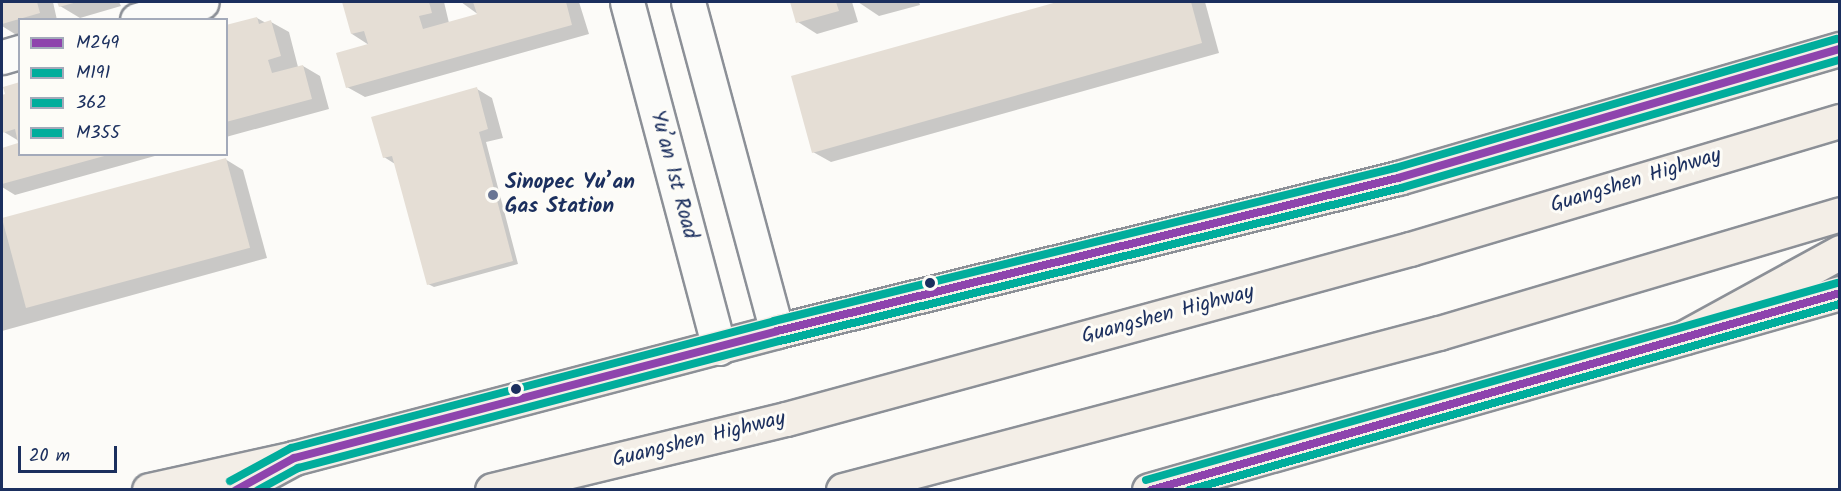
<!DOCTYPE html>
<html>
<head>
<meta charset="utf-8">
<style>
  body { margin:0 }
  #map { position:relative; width:1841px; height:491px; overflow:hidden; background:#fcfbf8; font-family:Kalam,sans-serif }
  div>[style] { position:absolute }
  .shadow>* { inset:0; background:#0003 }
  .building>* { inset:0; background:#e5ded5; transform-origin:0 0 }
  .roads { filter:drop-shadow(2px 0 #8c9097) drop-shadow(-2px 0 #8c9097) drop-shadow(0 2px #8c9097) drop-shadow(0 -2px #8c9097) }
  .minor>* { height:33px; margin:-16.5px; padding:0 16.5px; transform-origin:16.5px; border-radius:16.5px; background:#fbfbf9 }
  .secondary>* { height:33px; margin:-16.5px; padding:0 16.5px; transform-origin:16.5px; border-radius:16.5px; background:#fbfbf9 }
  .primary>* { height:33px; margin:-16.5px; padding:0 16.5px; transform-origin:16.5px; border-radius:16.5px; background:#f3eee7 }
  .trunk>* { height:33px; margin:-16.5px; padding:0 16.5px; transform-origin:16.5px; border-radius:16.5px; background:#f3eee7 }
  .bus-1>* { height:8px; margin:-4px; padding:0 4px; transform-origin:4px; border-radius:4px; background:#8e44ad }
  .bus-2>* { height:8px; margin:-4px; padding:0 4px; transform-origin:4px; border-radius:4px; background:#01ad9c }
  .bus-3>* { height:8px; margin:-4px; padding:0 4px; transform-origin:4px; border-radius:4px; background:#01ad9c }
  .bus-4>* { height:8px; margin:-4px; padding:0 4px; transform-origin:4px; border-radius:4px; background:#01ad9c }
  .dots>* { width:16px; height:16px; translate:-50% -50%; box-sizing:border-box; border:3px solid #fdfcf7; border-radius:50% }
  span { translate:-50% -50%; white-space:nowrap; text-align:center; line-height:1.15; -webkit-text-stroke:6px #fdfcf7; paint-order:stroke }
  .street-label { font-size:21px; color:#1b2f5e }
  .poi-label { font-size:21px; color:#1b2f5e; font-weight:700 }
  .left { translate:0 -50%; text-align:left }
  .frame { position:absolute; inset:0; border:3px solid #1b2f5e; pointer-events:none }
  .legend { position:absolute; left:18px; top:18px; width:210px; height:138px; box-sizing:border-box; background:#fdfcf7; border:2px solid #a3aaba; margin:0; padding:8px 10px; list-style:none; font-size:18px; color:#1b2f5e }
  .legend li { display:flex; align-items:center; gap:12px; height:30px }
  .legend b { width:30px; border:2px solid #a3aaba }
  .scale { position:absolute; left:18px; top:446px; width:99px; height:27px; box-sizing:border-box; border:3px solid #1b2f5e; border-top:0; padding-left:8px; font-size:18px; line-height:21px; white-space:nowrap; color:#1b2f5e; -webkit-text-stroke:4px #fdfcf7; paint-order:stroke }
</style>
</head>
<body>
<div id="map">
  <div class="shadow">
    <i style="clip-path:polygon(2px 2px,53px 2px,57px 20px,20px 20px,18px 36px,2px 26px)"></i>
    <i style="clip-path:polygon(59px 2px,119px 2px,121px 6px,80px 18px,60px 6px)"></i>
    <i style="clip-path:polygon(344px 2px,444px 2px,449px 23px,479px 15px,461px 2px,579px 2px,589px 34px,365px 97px,347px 87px,369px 45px,352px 34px)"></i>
    <i style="clip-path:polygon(792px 2px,852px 2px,858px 22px,817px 34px,798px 22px)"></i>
    <i style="clip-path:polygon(858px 2px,919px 2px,920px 5px,879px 16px)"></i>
    <i style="clip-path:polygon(1063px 2px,1205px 2px,1219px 53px,831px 162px,813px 152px,793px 78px)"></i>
    <i style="clip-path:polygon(257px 18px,266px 23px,271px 22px,289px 32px,298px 67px,303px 66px,320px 76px,329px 109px,226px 137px,226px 27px)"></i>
    <i style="clip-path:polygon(477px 89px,492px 98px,503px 138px,486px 142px,518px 264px,434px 287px,428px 284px,395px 164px,384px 157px)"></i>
    <i style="clip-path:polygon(7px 95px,19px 141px,4px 132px,2px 124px,2px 96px)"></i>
    <i style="clip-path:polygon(20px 144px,20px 154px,162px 154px,15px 195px,2px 187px,2px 149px)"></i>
    <i style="clip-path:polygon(225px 159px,243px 170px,267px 258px,2px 331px,2px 221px)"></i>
  </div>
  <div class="building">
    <i style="clip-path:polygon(2px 2px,37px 2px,40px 13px,2px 24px)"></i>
    <i style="clip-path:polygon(57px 2px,77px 2px,59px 7px)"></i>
    <i style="clip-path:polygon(342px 2px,429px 2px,432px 13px,419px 16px,423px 29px,477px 14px,473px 2px,566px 2px,572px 25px,346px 88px,336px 53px,368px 44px,364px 31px,351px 34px)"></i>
    <i style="clip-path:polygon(790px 2px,836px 2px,839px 11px,796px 23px)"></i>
    <i style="clip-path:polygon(1057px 2px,1191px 2px,1202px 43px,812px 153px,791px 76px)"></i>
    <i style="clip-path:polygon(257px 17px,259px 24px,271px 20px,281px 56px,268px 60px,272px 73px,303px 65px,312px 99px,226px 122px,226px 25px)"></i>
    <i style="clip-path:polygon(20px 82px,20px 154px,108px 155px,2px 184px,2px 148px,18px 143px,15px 129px,2px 133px,2px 95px,5px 94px,3px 87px)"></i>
    <i style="clip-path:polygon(477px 87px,488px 129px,479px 132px,513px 261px,427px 285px,392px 156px,383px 158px,371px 117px)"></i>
    <i style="left:226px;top:158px;width:93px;height:232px;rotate:75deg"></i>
  </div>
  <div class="roads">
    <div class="minor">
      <i style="left:137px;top:20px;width:67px;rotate:-15.5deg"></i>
      <i style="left:2px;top:57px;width:19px;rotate:-16deg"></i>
    </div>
    <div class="secondary">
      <i style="left:627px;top:2px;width:358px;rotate:75.1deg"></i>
      <i style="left:688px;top:2px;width:341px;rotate:74.9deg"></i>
    </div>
    <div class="primary">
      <i style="left:149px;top:490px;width:148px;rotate:-12.4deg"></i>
      <i style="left:294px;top:458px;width:499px;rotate:-14.7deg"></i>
      <i style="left:777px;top:331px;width:640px;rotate:-13.84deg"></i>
      <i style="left:1398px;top:178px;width:460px;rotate:-16.3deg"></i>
      <i style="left:1149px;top:490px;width:719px;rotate:-15.91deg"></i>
    </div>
    <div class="trunk">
      <i style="left:1685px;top:337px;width:177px;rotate:-28.7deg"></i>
      <i style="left:235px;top:490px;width:67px;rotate:-28.5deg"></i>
      <i style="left:492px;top:490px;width:302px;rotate:-13.6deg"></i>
      <i style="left:786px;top:419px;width:647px;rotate:-15.24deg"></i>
      <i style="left:1410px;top:249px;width:449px;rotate:-16.6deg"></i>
      <i style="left:843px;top:490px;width:616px;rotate:-14.76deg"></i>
      <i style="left:1439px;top:333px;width:418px;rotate:-16.5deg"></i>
    </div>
  </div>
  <div class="bus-1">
    <i style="left:236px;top:490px;width:66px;rotate:-28.9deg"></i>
    <i style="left:294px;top:458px;width:499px;rotate:-14.7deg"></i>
    <i style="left:777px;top:331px;width:640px;rotate:-13.84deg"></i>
    <i style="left:1398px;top:178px;width:460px;rotate:-16.3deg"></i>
    <i style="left:1151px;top:490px;width:717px;rotate:-15.96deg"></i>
  </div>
  <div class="bus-2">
    <i style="left:258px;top:490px;width:46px;rotate:-28.8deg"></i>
    <i style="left:298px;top:468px;width:498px;rotate:-14.8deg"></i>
    <i style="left:780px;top:341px;width:640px;rotate:-13.84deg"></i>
    <i style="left:1401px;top:188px;width:457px;rotate:-16.3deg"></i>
    <i style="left:1189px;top:490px;width:677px;rotate:-15.95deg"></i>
  </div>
  <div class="bus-3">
    <i style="left:230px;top:481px;width:69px;rotate:-28.4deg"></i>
    <i style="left:291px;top:448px;width:499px;rotate:-14.7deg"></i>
    <i style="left:774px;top:321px;width:640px;rotate:-13.84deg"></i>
    <i style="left:1395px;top:168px;width:460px;rotate:-16.3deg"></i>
  </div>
  <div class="bus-4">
    <i style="left:1146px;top:480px;width:719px;rotate:-15.91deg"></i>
  </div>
  <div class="dots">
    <i style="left:493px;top:195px;background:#6a7694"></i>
    <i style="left:930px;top:283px;background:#1b2f5e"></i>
    <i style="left:516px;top:389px;background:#1b2f5e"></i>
  </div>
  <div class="street-label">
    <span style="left:673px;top:175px;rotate:75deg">Yu’an 1st Road</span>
    <span style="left:1636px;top:181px;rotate:-17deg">Guangshen Highway</span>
    <span style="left:1168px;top:315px;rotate:-15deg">Guangshen Highway</span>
    <span style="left:699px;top:440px;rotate:-14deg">Guangshen Highway</span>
  </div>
  <div class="poi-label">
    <span class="left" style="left:505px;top:195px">Sinopec Yu’an<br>Gas Station</span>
  </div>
  <div class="frame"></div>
  <ul class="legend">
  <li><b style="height:8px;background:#8e44ad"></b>M249</li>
  <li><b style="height:8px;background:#01ad9c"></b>M191</li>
  <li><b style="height:8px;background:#01ad9c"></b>362</li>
  <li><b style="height:8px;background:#01ad9c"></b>M355</li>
  </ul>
  <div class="scale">20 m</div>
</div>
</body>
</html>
